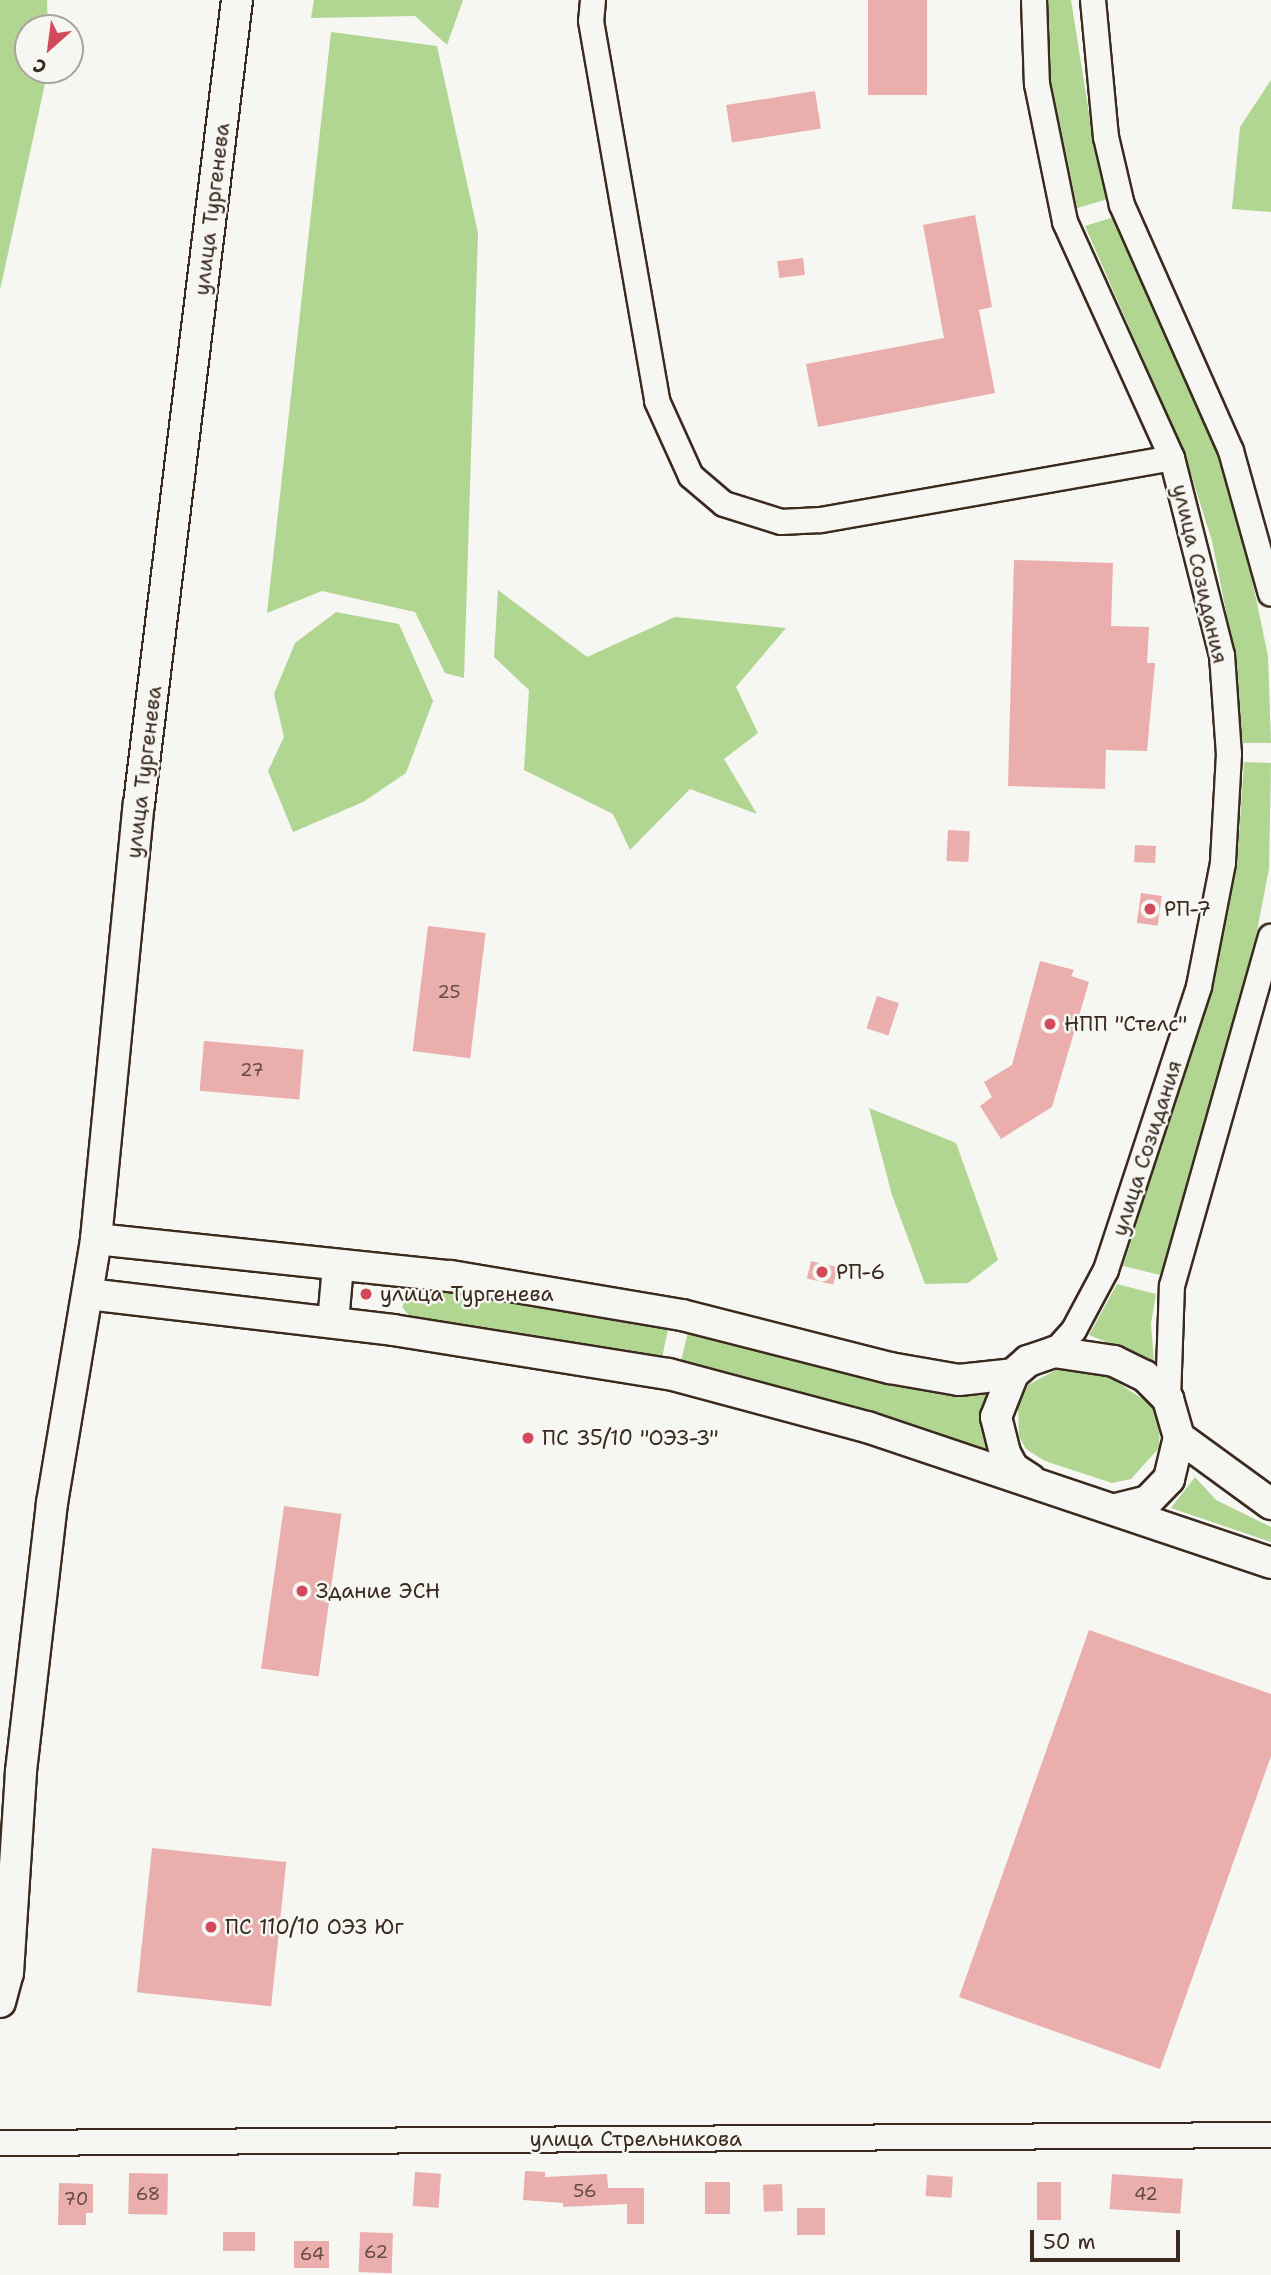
<!DOCTYPE html>
<html>
<head>
<meta charset="utf-8">
<style>
  body { margin:0 }
  #map { position:relative; width:1271px; height:2275px; overflow:hidden; background:#f6f6f2; font-family:"Shantell Sans",sans-serif }
  div>[style] { position:absolute }
  .green>* { inset:0; background:#b0d692 }
  .building>* { inset:0; background:#eaafac; transform-origin:0 0 }
  .roads { filter:drop-shadow(2px 0 #3b2a1e) drop-shadow(-2px 0 #3b2a1e) drop-shadow(0 2px #3b2a1e) drop-shadow(0 -2px #3b2a1e) }
  .minor>* { height:24px; margin:-12px; padding:0 12px; transform-origin:12px; border-radius:12px; background:#f6f6f2 }
  .tertiary>* { height:30px; margin:-15px; padding:0 15px; transform-origin:15px; border-radius:15px; background:#f6f6f2 }
  .dots>* { width:19px; height:19px; translate:-50% -50%; box-sizing:border-box; border:4px solid #f6f6f2; border-radius:50% }
  span { translate:-50% -50%; white-space:nowrap; text-align:center; line-height:1.15; -webkit-text-stroke:5px #f6f6f2; paint-order:stroke }
  .number-label { font-size:18px; color:#674b42 }
  .number-label span { -webkit-text-stroke-width:0 }
  .street-label { font-size:21px; color:#3b2a1e }
  .poi-label { font-size:21px; color:#3b2a1e }
  .left { translate:0 -50%; text-align:left }
  .north { position:absolute; left:14px; top:14px; width:70px; height:70px; box-sizing:border-box; background:#f6f6f2; border:2px solid #aba49d; border-radius:50%; rotate:208deg; font-size:19px; font-weight:700; line-height:28px; text-align:center; color:#3b2a1e }
  .north::after { content:''; display:block; margin:auto; width:24px; height:32px; background:#d1495b; clip-path:polygon(50% 0,100% 100%,50% 72%,0 100%) }
  .scale { position:absolute; left:1030px; top:2230px; width:150px; height:32px; box-sizing:border-box; border:4px solid #3b2a1e; border-top:0; padding-left:9px; font-size:21px; line-height:24px; white-space:nowrap; color:#3b2a1e; -webkit-text-stroke:5px #f6f6f2; paint-order:stroke }
</style>
</head>
<body>
<div id="map">
  <div class="green">
    <i style="clip-path:polygon(0 0,47px 0,48px 28px,28px 28px,28px 70px,48px 70px,0 290px)"></i>
    <i style="clip-path:polygon(314px 0,463px 0,447px 45px,415px 16px,311px 18px)"></i>
    <i style="clip-path:polygon(1047px 0,1071px 0,1095px 151px,1108px 199px,1077px 208px,1051px 84px)"></i>
    <i style="clip-path:polygon(331px 32px,437px 46px,478px 233px,464px 678px,445px 673px,415px 612px,322px 591px,267px 613px)"></i>
    <i style="clip-path:polygon(1271px 80px,1271px 212px,1232px 209px,1240px 127px)"></i>
    <i style="clip-path:polygon(1114px 217px,1215px 449px,1243px 536px,1268px 656px,1271px 743px,1242px 743px,1235px 656px,1212px 541px,1185px 455px,1085px 226px)"></i>
    <i style="clip-path:polygon(498px 590px,587px 657px,675px 617px,786px 628px,736px 687px,758px 733px,724px 759px,757px 814px,690px 789px,630px 850px,613px 814px,524px 770px,529px 690px,494px 657px)"></i>
    <i style="clip-path:polygon(336px 612px,399px 624px,433px 701px,406px 773px,363px 802px,293px 832px,268px 771px,284px 737px,274px 694px,295px 643px)"></i>
    <i style="clip-path:polygon(1244px 762px,1271px 763px,1269px 869px,1243px 1003px,1160px 1275px,1123px 1266px,1211px 991px,1237px 865px)"></i>
    <i style="clip-path:polygon(869px 1108px,956px 1143px,998px 1260px,968px 1283px,925px 1284px,892px 1195px)"></i>
    <i style="clip-path:polygon(412px 1284px,669px 1325px,662px 1358px,410px 1317px,402px 1307px)"></i>
    <i style="clip-path:polygon(1117px 1284px,1156px 1294px,1151px 1324px,1154px 1361px,1089px 1335px)"></i>
    <i style="clip-path:polygon(689px 1328px,915px 1390px,987px 1393px,989px 1455px,866px 1410px,681px 1361px)"></i>
    <i style="clip-path:polygon(1058px 1369px,1106px 1375px,1152px 1405px,1160px 1421px,1159px 1448px,1131px 1479px,1112px 1483px,1045px 1461px,1026px 1449px,1019px 1436px,1018px 1407px,1028px 1385px)"></i>
    <i style="clip-path:polygon(1195px 1477px,1216px 1500px,1271px 1527px,1271px 1542px,1171px 1508px)"></i>
  </div>
  <div class="building">
    <i style="left:868px;top:0;width:59px;height:95px"></i>
    <i style="left:815px;top:91px;width:38px;height:90px;rotate:81deg"></i>
    <i style="clip-path:polygon(975px 215px,992px 307px,979px 310px,995px 393px,818px 427px,806px 364px,944px 338px,923px 225px)"></i>
    <i style="left:803px;top:258px;width:17px;height:26px;rotate:83deg"></i>
    <i style="clip-path:polygon(1014px 560px,1113px 563px,1111px 626px,1149px 627px,1147px 663px,1155px 663px,1147px 751px,1106px 750px,1105px 789px,1008px 786px)"></i>
    <i style="left:948px;top:830px;width:22px;height:31px;rotate:3deg"></i>
    <i style="left:1135px;top:845px;width:21px;height:17px;rotate:3deg"></i>
    <i style="left:1141px;top:893px;width:21px;height:30px;rotate:8deg"></i>
    <i style="left:428px;top:926px;width:58px;height:126px;rotate:7deg"></i>
    <i style="clip-path:polygon(1040px 961px,1074px 970px,1071px 976px,1089px 982px,1052px 1107px,1001px 1139px,980px 1106px,992px 1097px,984px 1082px,1012px 1065px)"></i>
    <i style="left:877px;top:996px;width:23px;height:34px;rotate:18deg"></i>
    <i style="left:204px;top:1041px;width:100px;height:50px;rotate:5deg"></i>
    <i style="left:811px;top:1261px;width:27px;height:18px;rotate:13deg"></i>
    <i style="left:284px;top:1506px;width:58px;height:164px;rotate:8deg"></i>
    <i style="clip-path:polygon(1089px 1630px,1271px 1694px,1271px 1756px,1160px 2069px,959px 1997px)"></i>
    <i style="left:152px;top:1848px;width:135px;height:145px;rotate:6deg"></i>
    <i style="clip-path:polygon(525px 2171px,545px 2172px,545px 2177px,607px 2174px,608px 2188px,644px 2188px,644px 2224px,627px 2224px,627px 2204px,563px 2207px,563px 2203px,523px 2200px)"></i>
    <i style="left:415px;top:2172px;width:26px;height:34px;rotate:4deg"></i>
    <i style="left:129px;top:2173px;width:39px;height:41px;rotate:1deg"></i>
    <i style="left:1112px;top:2174px;width:71px;height:35px;rotate:4deg"></i>
    <i style="left:927px;top:2175px;width:26px;height:21px;rotate:4deg"></i>
    <i style="left:705px;top:2182px;width:25px;height:32px"></i>
    <i style="left:1037px;top:2182px;width:24px;height:38px"></i>
    <i style="clip-path:polygon(59px 2183px,93px 2184px,93px 2213px,86px 2213px,86px 2225px,58px 2225px)"></i>
    <i style="left:782px;top:2184px;width:27px;height:19px;rotate:88deg"></i>
    <i style="left:797px;top:2208px;width:28px;height:27px"></i>
    <i style="left:255px;top:2232px;width:19px;height:32px;rotate:90deg"></i>
    <i style="left:360px;top:2232px;width:33px;height:40px;rotate:2deg"></i>
    <i style="left:294px;top:2241px;width:35px;height:27px"></i>
  </div>
  <div class="roads">
    <div class="minor">
      <i style="left:593px;top:0;width:21px;rotate:95deg"></i>
      <i style="left:591px;top:21px;width:386px;rotate:80.1deg"></i>
      <i style="left:657px;top:401px;width:82px;rotate:65.6deg"></i>
      <i style="left:691px;top:476px;width:43px;rotate:40.3deg"></i>
      <i style="left:724px;top:504px;width:60px;rotate:17.5deg"></i>
      <i style="left:781px;top:522px;width:40px;rotate:-2.9deg"></i>
      <i style="left:821px;top:520px;width:356px;rotate:-10deg"></i>
      <i style="left:1034px;top:0;width:84px;rotate:88deg"></i>
      <i style="left:1037px;top:84px;width:141px;rotate:78.5deg"></i>
      <i style="left:1065px;top:222px;width:259px;rotate:65.6deg"></i>
      <i style="left:1172px;top:458px;width:203px;rotate:75.8deg"></i>
      <i style="left:1222px;top:655px;width:99px;rotate:86deg"></i>
      <i style="left:1229px;top:754px;width:109px;rotate:93.2deg"></i>
      <i style="left:1223px;top:863px;width:126px;rotate:101deg"></i>
      <i style="left:1199px;top:987px;width:298px;rotate:108.2deg"></i>
      <i style="left:1106px;top:1270px;width:68px;rotate:118.1deg"></i>
      <i style="left:1074px;top:1330px;width:30px;rotate:132deg"></i>
      <i style="left:1093px;top:0;width:138px;rotate:84.6deg"></i>
      <i style="left:1106px;top:137px;width:70px;rotate:76.8deg"></i>
      <i style="left:1122px;top:205px;width:269px;rotate:66.1deg"></i>
      <i style="left:1231px;top:451px;width:148px;rotate:74.4deg"></i>
      <i style="left:1168px;top:1399px;width:113px;rotate:-88deg"></i>
      <i style="left:1172px;top:1286px;width:363px;rotate:-74.2deg"></i>
      <i style="left:0;top:2143px;width:1271px;rotate:-0.36deg"></i>
    </div>
    <div class="tertiary">
      <i style="left:96px;top:1239px;width:357px;rotate:6deg"></i>
      <i style="left:451px;top:1276px;width:234px;rotate:9.6deg"></i>
      <i style="left:682px;top:1315px;width:215px;rotate:14.3deg"></i>
      <i style="left:890px;top:1368px;width:70px;rotate:9.9deg"></i>
      <i style="left:959px;top:1380px;width:54px;rotate:-6.3deg"></i>
      <i style="left:88px;top:1294px;width:307px;rotate:6.7deg"></i>
      <i style="left:393px;top:1330px;width:279px;rotate:9.1deg"></i>
      <i style="left:669px;top:1374px;width:205px;rotate:15deg"></i>
      <i style="left:867px;top:1427px;width:426px;rotate:18.6deg"></i>
      <i style="left:333px;top:1322px;width:56px;rotate:-84.9deg"></i>
      <i style="left:1179px;top:1437px;width:114px;rotate:36.1deg"></i>
      <i style="left:1030px;top:1479px;width:20px;rotate:-147deg"></i>
      <i style="left:1013px;top:1468px;width:17px;rotate:-118deg"></i>
      <i style="left:1005px;top:1453px;width:37px;rotate:-104deg"></i>
      <i style="left:996px;top:1417px;width:46px;rotate:-68.4deg"></i>
      <i style="left:1013px;top:1374px;width:20px;rotate:-41deg"></i>
      <i style="left:1028px;top:1361px;width:28px;rotate:-19deg"></i>
      <i style="left:1054px;top:1352px;width:61px;rotate:8.5deg"></i>
      <i style="left:1114px;top:1361px;width:34px;rotate:26deg"></i>
      <i style="left:1145px;top:1376px;width:33px;rotate:45deg"></i>
      <i style="left:1168px;top:1399px;width:40px;rotate:74deg"></i>
      <i style="left:1179px;top:1437px;width:43px;rotate:103.4deg"></i>
      <i style="left:1169px;top:1479px;width:30px;rotate:134deg"></i>
      <i style="left:1148px;top:1501px;width:34px;rotate:166deg"></i>
      <i style="left:0;top:2002px;width:30px;rotate:-75deg"></i>
      <i style="left:8px;top:1973px;width:202px;rotate:-86.3deg"></i>
      <i style="left:21px;top:1771px;width:270px;rotate:-83.4deg"></i>
      <i style="left:52px;top:1503px;width:268px;rotate:-80.5deg"></i>
      <i style="left:96px;top:1239px;width:437px;rotate:-84.4deg"></i>
      <i style="left:139px;top:804px;width:810px;rotate:-83.05deg"></i>
    </div>
  </div>
  <div class="dots">
    <i style="left:1150px;top:909px;background:#d1495b"></i>
    <i style="left:1050px;top:1024px;background:#d1495b"></i>
    <i style="left:822px;top:1272px;background:#d1495b"></i>
    <i style="left:366px;top:1294px;background:#d1495b"></i>
    <i style="left:528px;top:1438px;background:#d1495b"></i>
    <i style="left:302px;top:1591px;background:#d1495b"></i>
    <i style="left:211px;top:1927px;background:#d1495b"></i>
  </div>
  <div class="number-label">
    <span style="left:449px;top:992px">25</span>
    <span style="left:252px;top:1070px">27</span>
    <span style="left:585px;top:2191px">56</span>
    <span style="left:148px;top:2194px">68</span>
    <span style="left:1146px;top:2194px">42</span>
    <span style="left:76px;top:2199px">70</span>
    <span style="left:376px;top:2252px">62</span>
    <span style="left:312px;top:2254px">64</span>
  </div>
  <div class="street-label">
    <span style="left:212px;top:209px;rotate:-83deg">улица Тургенева</span>
    <span style="left:1200px;top:574px;rotate:77deg">улица Созидания</span>
    <span style="left:144px;top:772px;rotate:-83deg">улица Тургенева</span>
    <span style="left:1147px;top:1148px;rotate:-72deg">улица Созидания</span>
    <span style="left:636px;top:2139px">улица Стрельникова</span>
  </div>
  <div class="poi-label">
    <span class="left" style="left:1164px;top:909px">РП-7</span>
    <span class="left" style="left:1064px;top:1024px">НПП "Стелс"</span>
    <span class="left" style="left:836px;top:1272px">РП-6</span>
    <span class="left" style="left:380px;top:1294px">улица Тургенева</span>
    <span class="left" style="left:542px;top:1438px">ПС 35/10 "ОЭЗ-3"</span>
    <span class="left" style="left:316px;top:1591px">Здание ЭСН</span>
    <span class="left" style="left:225px;top:1927px">ПС 110/10 ОЭЗ Юг</span>
  </div>
  <div class="north">С</div>
  <div class="scale">50 m</div>
</div>
</body>
</html>
